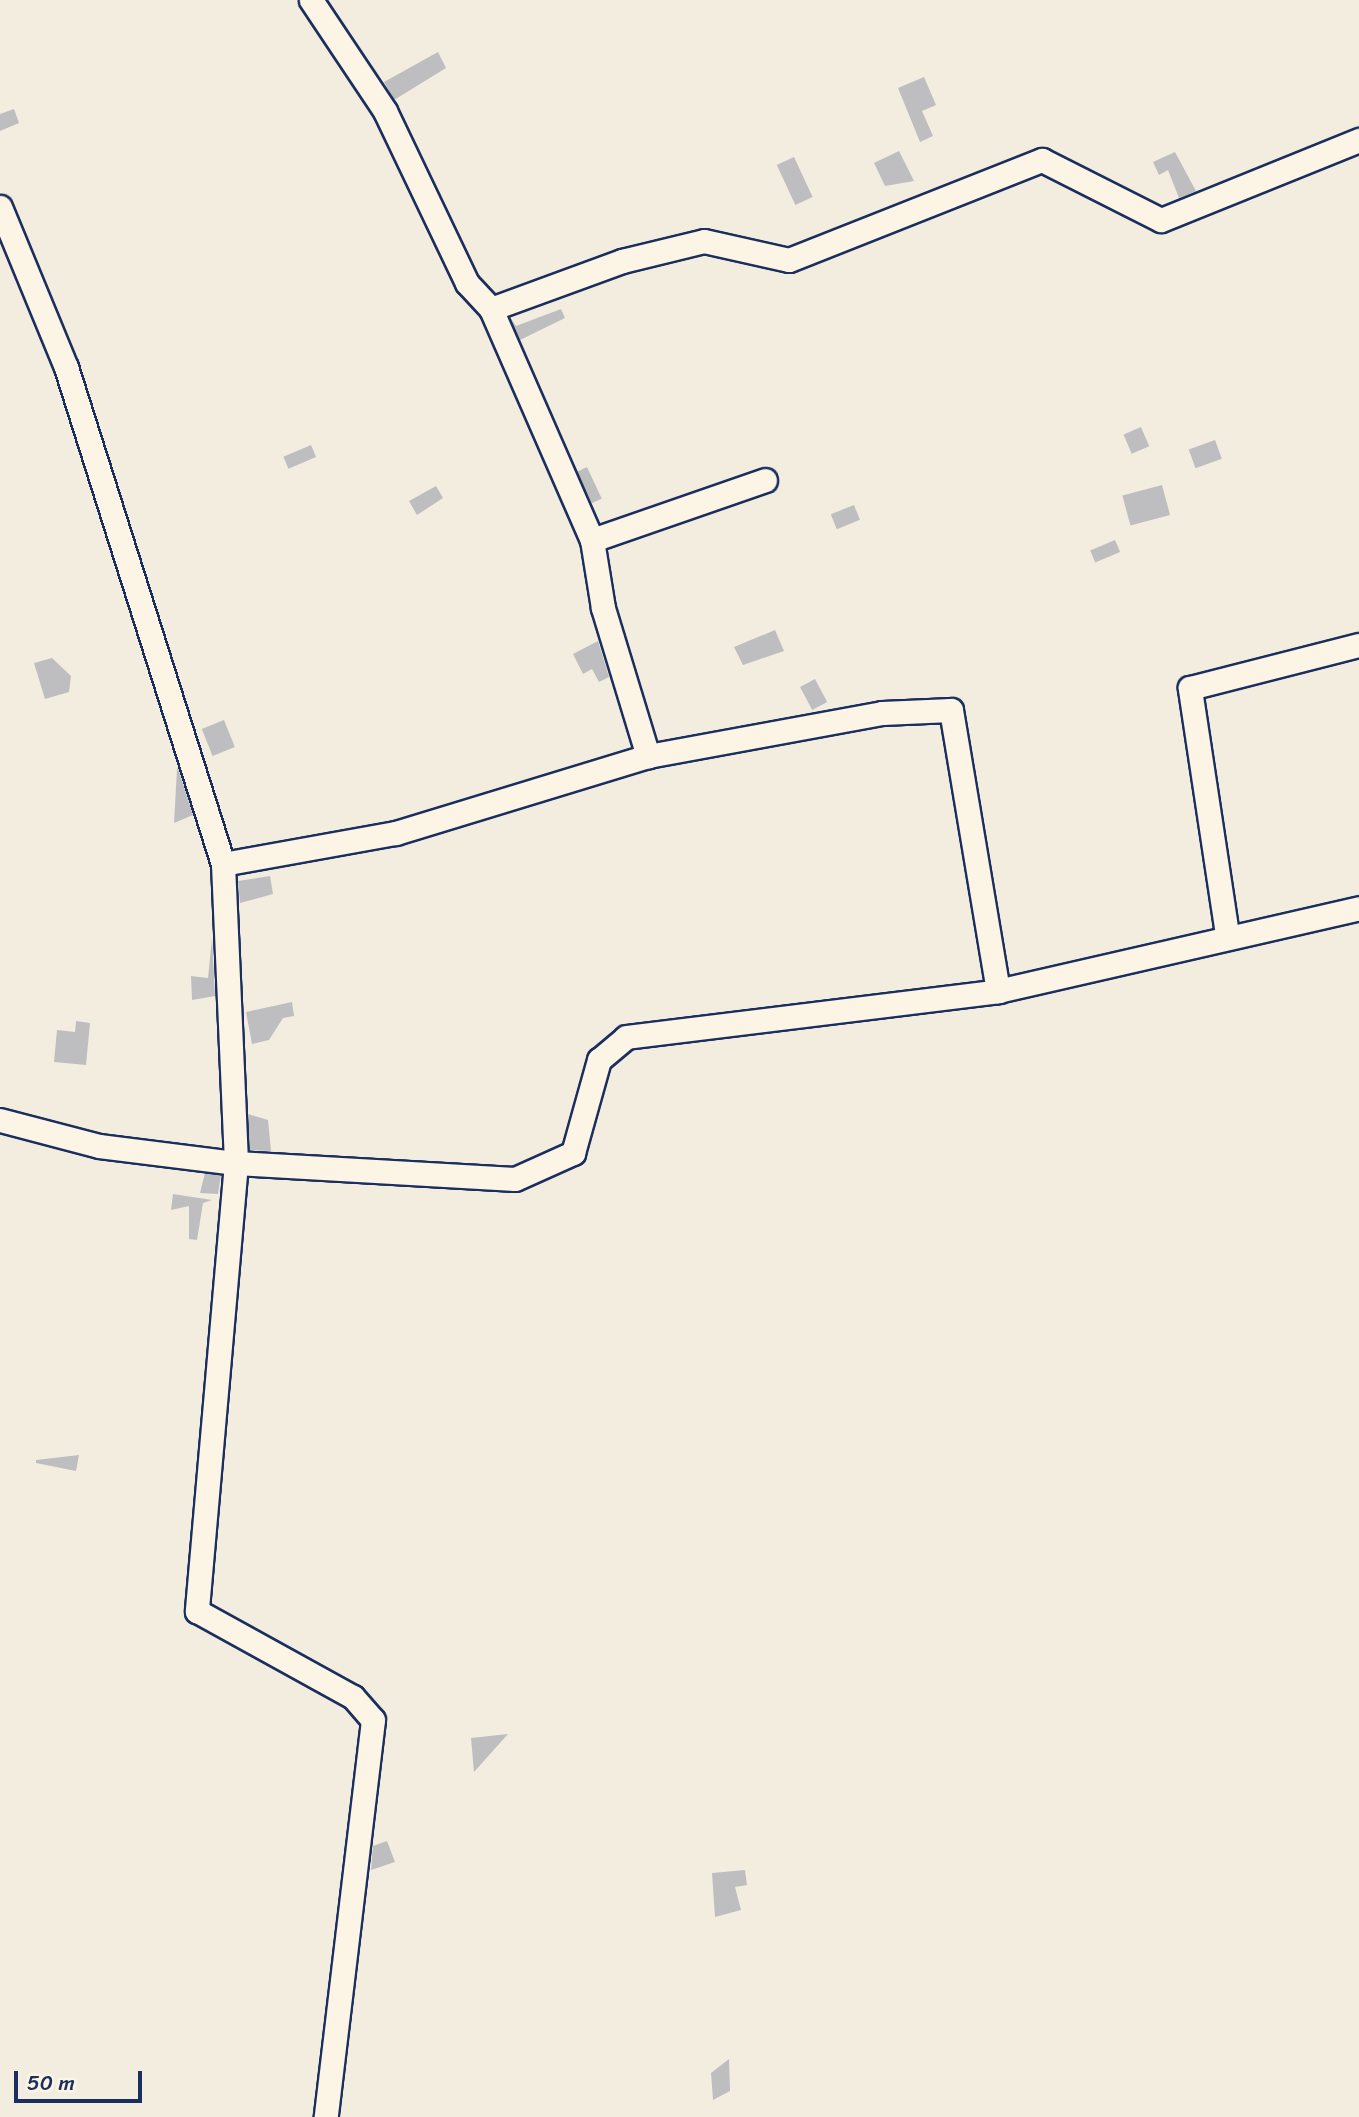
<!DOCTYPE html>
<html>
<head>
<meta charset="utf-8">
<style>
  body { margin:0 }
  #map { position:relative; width:1359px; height:2117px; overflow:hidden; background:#f3ede0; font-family:Sriracha,sans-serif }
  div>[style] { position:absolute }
  .building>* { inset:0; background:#bebec0; transform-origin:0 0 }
  .roads { filter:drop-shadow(2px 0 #1b2f5e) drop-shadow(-2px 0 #1b2f5e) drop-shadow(0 2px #1b2f5e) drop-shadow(0 -2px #1b2f5e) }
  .minor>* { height:23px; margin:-11.5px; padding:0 11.5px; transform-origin:11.5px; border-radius:11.5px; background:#fcf5e5 }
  span { translate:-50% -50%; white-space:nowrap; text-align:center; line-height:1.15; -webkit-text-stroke:5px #fcf5e5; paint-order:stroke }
  .scale { position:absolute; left:14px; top:2071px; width:128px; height:32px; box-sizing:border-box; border:4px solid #1b2f5e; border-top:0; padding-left:9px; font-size:21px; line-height:24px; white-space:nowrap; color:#1b2f5e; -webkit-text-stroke:5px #fcf5e5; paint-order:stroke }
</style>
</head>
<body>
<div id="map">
  <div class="building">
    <i style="clip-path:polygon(438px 52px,446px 68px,394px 100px,384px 82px)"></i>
    <i style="clip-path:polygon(924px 77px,936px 105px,922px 111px,933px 136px,920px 142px,898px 88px)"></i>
    <i style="clip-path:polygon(14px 109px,19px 123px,0 131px,0 114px)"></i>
    <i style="clip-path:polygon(899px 151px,914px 181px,885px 186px,874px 163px)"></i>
    <i style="clip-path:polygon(1175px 152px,1196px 191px,1179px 198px,1168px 170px,1159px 175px,1153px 162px)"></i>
    <i style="left:794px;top:157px;width:44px;height:19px;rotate:65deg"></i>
    <i style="clip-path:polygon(561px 309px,565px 318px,520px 340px,510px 317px,516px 326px)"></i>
    <i style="left:1141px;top:427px;width:21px;height:19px;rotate:67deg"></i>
    <i style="left:1215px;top:440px;width:20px;height:28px;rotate:70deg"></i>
    <i style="left:311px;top:445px;width:13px;height:30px;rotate:67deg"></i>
    <i style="left:587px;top:467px;width:35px;height:11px;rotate:65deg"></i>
    <i style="left:1162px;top:485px;width:31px;height:41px;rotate:75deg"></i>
    <i style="clip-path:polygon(436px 486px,443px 498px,417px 515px,409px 501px)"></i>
    <i style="left:854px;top:505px;width:16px;height:25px;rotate:68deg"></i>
    <i style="left:1115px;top:540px;width:13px;height:27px;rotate:67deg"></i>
    <i style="clip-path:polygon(775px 630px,784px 651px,743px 665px,734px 647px)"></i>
    <i style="clip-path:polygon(598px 641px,609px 677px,599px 682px,592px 669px,583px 674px,573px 654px)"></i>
    <i style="clip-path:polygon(52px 658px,71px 676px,69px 692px,45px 699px,34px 663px)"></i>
    <i style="left:815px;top:679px;width:26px;height:17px;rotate:62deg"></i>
    <i style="left:224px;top:720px;width:29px;height:24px;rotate:68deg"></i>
    <i style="clip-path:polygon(178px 768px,193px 815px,174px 823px,177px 769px)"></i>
    <i style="clip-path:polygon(270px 876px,273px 894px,240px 903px,238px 881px)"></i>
    <i style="clip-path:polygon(212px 938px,215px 996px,192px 1000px,191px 976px,208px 978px)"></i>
    <i style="clip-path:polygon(292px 1002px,294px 1016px,283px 1018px,269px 1040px,252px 1044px,246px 1012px)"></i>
    <i style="clip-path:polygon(76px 1021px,90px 1023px,86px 1065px,54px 1062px,57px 1030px,75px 1032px)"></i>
    <i style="clip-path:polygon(248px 1114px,268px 1120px,271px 1151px,249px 1150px)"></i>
    <i style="clip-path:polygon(205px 1173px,221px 1175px,218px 1194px,200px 1193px)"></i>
    <i style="clip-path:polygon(173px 1194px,212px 1200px,203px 1203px,197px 1240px,189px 1239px,189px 1206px,171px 1210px)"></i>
    <i style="clip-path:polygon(79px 1455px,76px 1471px,36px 1463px,36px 1460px)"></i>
    <i style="clip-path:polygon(508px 1734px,474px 1772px,471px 1738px)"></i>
    <i style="clip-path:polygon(387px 1841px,395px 1862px,371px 1870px,373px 1846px)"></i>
    <i style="clip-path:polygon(745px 1870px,747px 1885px,735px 1887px,741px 1910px,715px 1917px,712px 1873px)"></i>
    <i style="clip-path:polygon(729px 2059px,730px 2091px,713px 2100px,711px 2073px)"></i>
  </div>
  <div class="roads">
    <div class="minor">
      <i style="left:311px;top:0;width:133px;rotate:56.3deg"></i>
      <i style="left:385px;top:111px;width:191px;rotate:64.5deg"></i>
      <i style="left:467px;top:283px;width:35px;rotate:47deg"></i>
      <i style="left:491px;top:309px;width:252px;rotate:66.4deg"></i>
      <i style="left:592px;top:540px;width:69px;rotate:80.8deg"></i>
      <i style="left:603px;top:608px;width:155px;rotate:73.1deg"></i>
      <i style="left:648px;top:756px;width:238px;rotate:-10.4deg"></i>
      <i style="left:882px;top:713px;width:69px;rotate:-2.5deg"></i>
      <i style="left:951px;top:710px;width:285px;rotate:80.5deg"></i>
      <i style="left:998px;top:991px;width:370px;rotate:-12.9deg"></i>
      <i style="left:0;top:207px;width:173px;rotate:67.6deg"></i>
      <i style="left:66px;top:367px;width:521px;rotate:72.47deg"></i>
      <i style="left:223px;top:864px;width:299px;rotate:87.5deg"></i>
      <i style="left:236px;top:1163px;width:450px;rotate:95deg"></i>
      <i style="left:197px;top:1611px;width:178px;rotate:28.9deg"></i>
      <i style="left:353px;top:1697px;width:30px;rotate:49deg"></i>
      <i style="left:373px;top:1720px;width:400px;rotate:96.8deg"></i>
      <i style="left:491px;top:309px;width:140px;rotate:-20.1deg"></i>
      <i style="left:622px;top:261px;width:84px;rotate:-13.7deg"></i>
      <i style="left:704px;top:241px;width:87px;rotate:12.6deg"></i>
      <i style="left:789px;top:260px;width:272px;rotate:-21.6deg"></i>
      <i style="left:1042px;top:160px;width:133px;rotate:26.8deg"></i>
      <i style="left:1161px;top:220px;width:214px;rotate:-22deg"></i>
      <i style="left:592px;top:540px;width:183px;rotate:-19.1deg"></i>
      <i style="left:223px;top:864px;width:176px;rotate:-10.2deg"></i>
      <i style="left:396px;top:833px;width:264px;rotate:-17deg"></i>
      <i style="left:1227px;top:934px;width:249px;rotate:-98.6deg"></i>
      <i style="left:1190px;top:688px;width:174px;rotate:-14.3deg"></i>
      <i style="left:0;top:1120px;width:102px;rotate:14.7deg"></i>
      <i style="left:99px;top:1146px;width:138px;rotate:7.1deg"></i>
      <i style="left:236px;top:1163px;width:279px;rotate:3.3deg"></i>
      <i style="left:515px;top:1179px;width:64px;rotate:-24.1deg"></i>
      <i style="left:573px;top:1153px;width:97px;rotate:-74.4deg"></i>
      <i style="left:599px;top:1060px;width:35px;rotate:-40deg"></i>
      <i style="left:626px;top:1037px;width:375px;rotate:-7deg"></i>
    </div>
  </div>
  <div class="scale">50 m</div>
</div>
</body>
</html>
